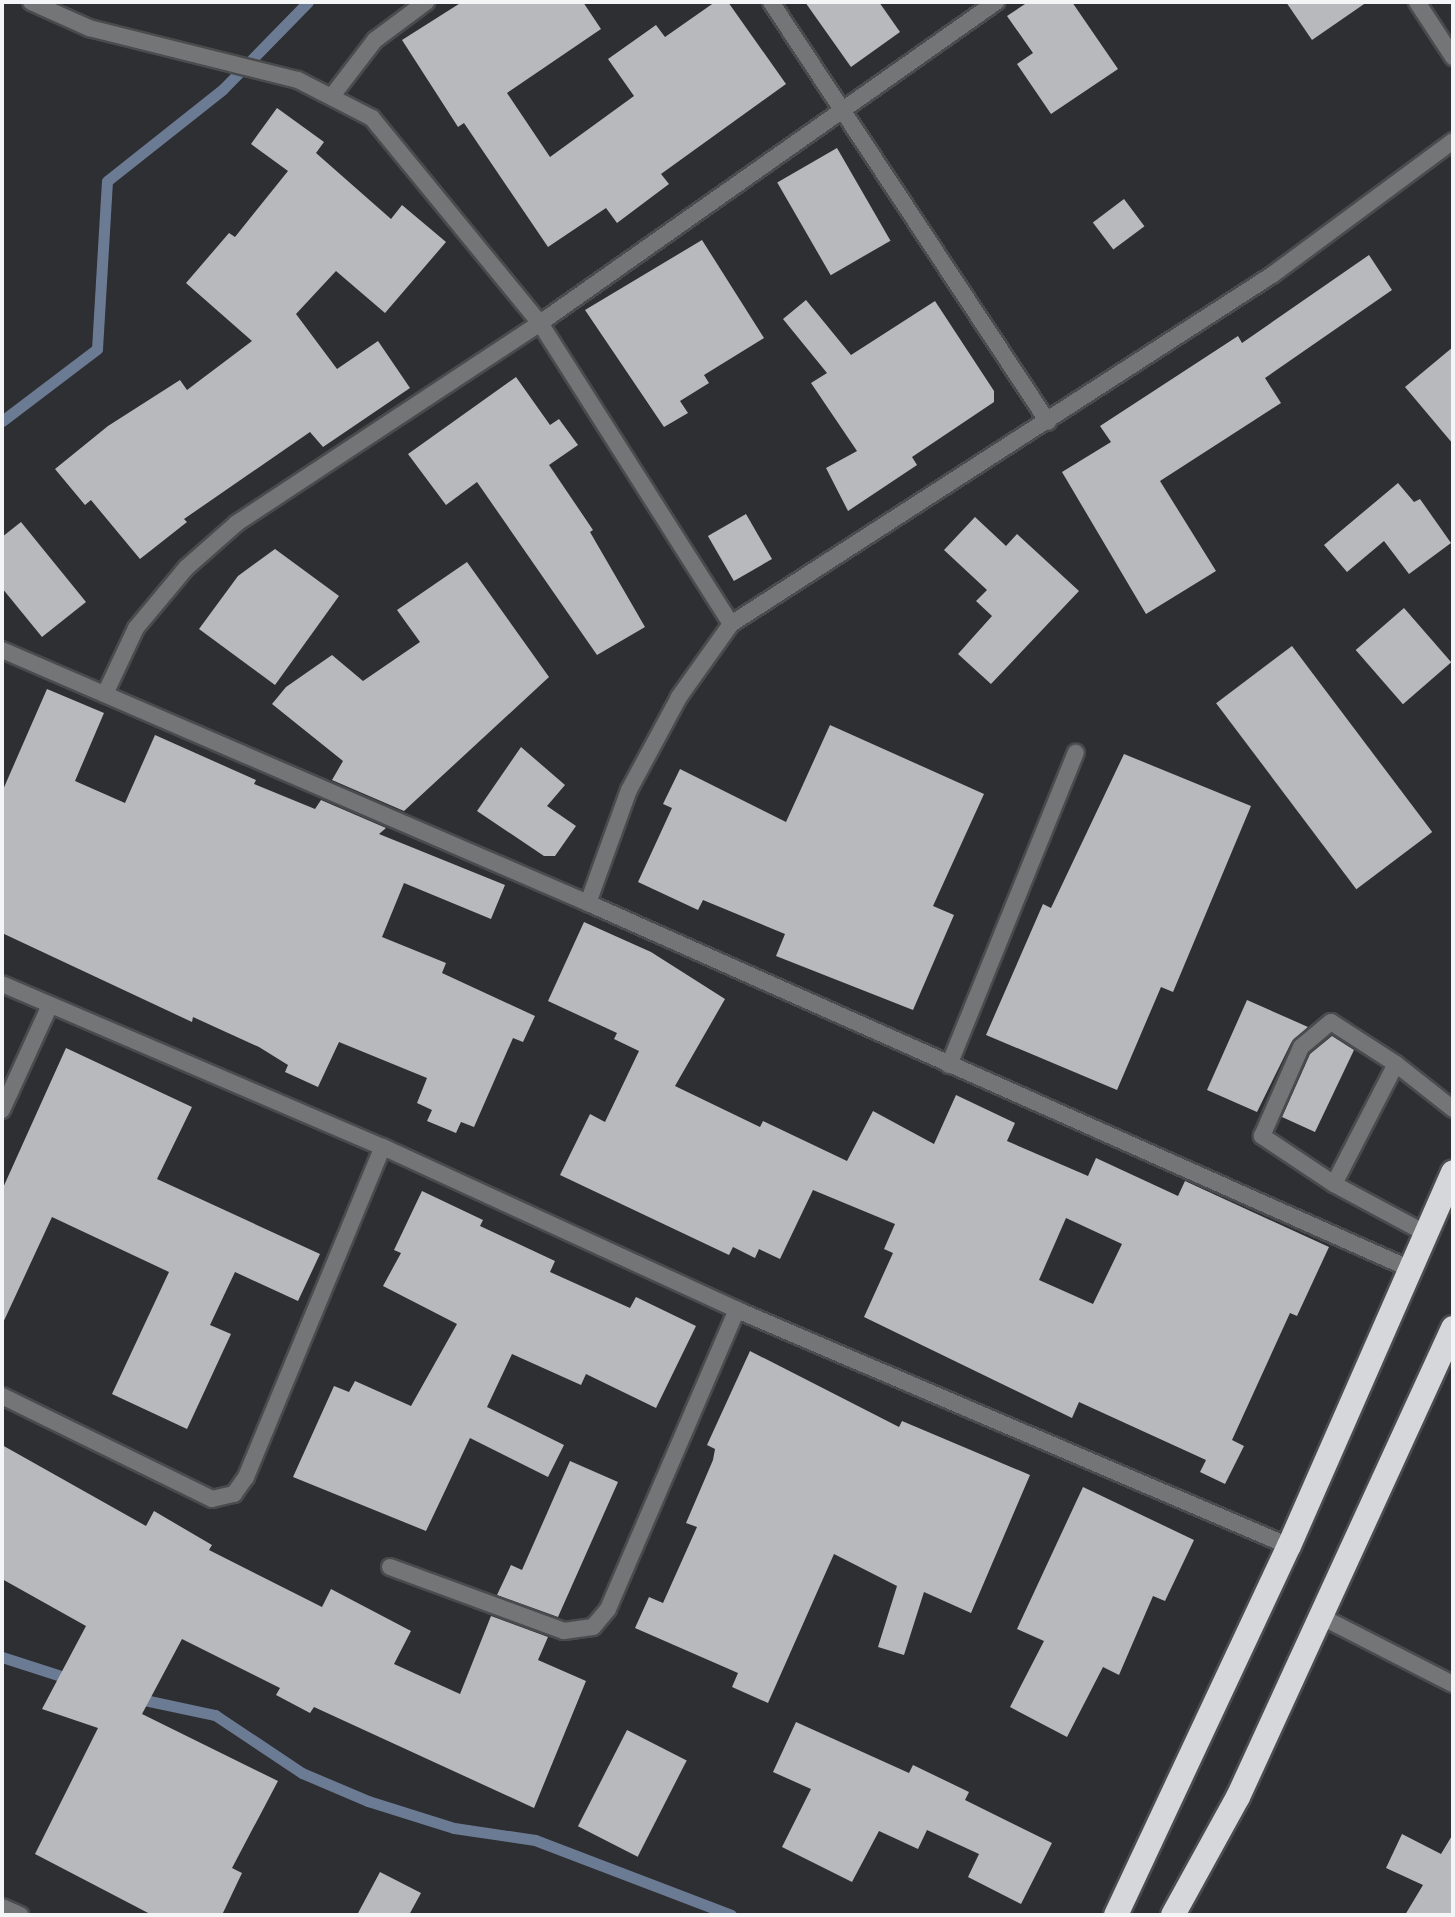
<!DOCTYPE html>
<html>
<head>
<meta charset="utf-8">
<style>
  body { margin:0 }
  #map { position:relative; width:1455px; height:1917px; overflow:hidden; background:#2e2f32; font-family:"Open Sans",sans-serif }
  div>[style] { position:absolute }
  .stream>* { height:11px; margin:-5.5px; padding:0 5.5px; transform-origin:5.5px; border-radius:5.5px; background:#6c7b94 }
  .building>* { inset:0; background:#b8b9bd; transform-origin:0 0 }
  .roads { filter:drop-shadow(2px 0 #4a4b4d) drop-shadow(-2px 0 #4a4b4d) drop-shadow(0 2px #4a4b4d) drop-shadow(0 -2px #4a4b4d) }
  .lane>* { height:16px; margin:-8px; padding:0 8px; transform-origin:8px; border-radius:8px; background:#747576 }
  .street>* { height:16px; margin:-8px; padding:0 8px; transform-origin:8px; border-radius:8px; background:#747576 }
  .highway>* { height:24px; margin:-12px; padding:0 12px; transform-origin:12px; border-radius:12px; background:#d5d7da }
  span { translate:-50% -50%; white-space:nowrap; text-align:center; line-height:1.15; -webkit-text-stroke:8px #242528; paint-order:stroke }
  .frame { position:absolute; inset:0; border:4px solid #f4f5f6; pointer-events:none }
</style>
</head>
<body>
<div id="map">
  <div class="stream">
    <i style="left:2px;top:421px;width:119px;rotate:-37.2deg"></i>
    <i style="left:97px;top:349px;width:168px;rotate:-86.6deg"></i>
    <i style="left:107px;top:181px;width:148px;rotate:-38.4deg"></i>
    <i style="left:223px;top:89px;width:122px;rotate:-45.7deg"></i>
    <i style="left:2px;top:1657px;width:75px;rotate:17.9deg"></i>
    <i style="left:135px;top:1698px;width:82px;rotate:12deg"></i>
    <i style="left:215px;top:1715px;width:105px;rotate:33.7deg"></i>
    <i style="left:302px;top:1773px;width:72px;rotate:23deg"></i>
    <i style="left:368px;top:1801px;width:90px;rotate:17.4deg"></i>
    <i style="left:454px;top:1828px;width:82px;rotate:8.4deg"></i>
    <i style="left:535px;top:1840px;width:210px;rotate:20.9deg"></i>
  </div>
  <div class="building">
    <i style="clip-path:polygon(462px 2px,583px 2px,601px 29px,507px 93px,550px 157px,634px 96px,608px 59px,656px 25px,665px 37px,715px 2px,728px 2px,786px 84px,661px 174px,669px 184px,617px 223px,606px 208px,548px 247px,464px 123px,458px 127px,402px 40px)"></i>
    <i style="clip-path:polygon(805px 2px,879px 2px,900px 32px,851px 67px)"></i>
    <i style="clip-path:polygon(1028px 2px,1072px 2px,1118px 69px,1051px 114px,1017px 64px,1033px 53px,1007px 16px)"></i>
    <i style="clip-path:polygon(1286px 2px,1367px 2px,1312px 40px)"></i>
    <i style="clip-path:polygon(277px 108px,324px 142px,316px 153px,391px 219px,402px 205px,446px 242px,385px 313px,336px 271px,296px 314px,337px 369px,378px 341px,410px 388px,323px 447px,310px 432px,184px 519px,187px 522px,140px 559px,91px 500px,85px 505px,55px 469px,108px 426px,180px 380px,187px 390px,252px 341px,186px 283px,229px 233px,235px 237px,288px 171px,251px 144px)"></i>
    <i style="left:837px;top:148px;width:107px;height:69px;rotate:60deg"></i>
    <i style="left:1124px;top:199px;width:34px;height:39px;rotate:53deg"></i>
    <i style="clip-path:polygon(702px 240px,764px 338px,704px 375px,709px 383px,680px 401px,688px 413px,664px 427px,585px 310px)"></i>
    <i style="clip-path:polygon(1369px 255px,1392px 290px,1265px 378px,1281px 403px,1160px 481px,1216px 571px,1146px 614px,1062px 472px,1111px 442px,1100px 426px,1238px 336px,1242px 343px)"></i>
    <i style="clip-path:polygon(806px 300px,851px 355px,935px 301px,994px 391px,994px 402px,912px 457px,917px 465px,848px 511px,826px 468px,857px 451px,811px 383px,827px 373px,783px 319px)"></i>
    <i style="clip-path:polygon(1453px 347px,1453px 444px,1405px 387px)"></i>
    <i style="clip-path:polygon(516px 377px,550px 425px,559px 419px,578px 445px,549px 465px,593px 530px,590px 532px,645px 627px,597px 655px,477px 482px,446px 505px,408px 454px)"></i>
    <i style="clip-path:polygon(1398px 483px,1414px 502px,1420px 499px,1451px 543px,1409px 574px,1384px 541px,1347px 572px,1324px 545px)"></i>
    <i style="left:746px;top:514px;width:52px;height:44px;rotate:60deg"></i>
    <i style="clip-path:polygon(975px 517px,1006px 546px,1017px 534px,1079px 591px,991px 684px,958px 654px,992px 616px,976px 601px,987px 590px,944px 550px)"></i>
    <i style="clip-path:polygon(21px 522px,86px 602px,42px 637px,2px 588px,2px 537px)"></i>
    <i style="clip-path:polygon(275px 549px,339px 596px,275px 685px,199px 629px,238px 576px)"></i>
    <i style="clip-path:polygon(467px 562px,549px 677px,404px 811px,332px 780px,343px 761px,272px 704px,286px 687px,332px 655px,363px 681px,420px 642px,397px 610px)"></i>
    <i style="left:1404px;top:608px;width:72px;height:64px;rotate:49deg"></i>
    <i style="left:1292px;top:646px;width:233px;height:95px;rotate:53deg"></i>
    <i style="clip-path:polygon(47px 689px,104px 713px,75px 781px,125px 803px,155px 735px,256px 780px,254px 784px,315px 809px,321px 800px,386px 828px,379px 834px,505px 885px,491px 919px,404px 883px,382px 937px,446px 963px,442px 973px,535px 1016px,523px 1042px,513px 1038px,474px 1127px,461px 1122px,456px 1133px,427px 1121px,432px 1110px,417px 1103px,427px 1078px,339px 1042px,318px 1087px,285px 1072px,288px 1065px,259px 1047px,193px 1017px,192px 1022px,2px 933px,2px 792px)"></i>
    <i style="clip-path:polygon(830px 725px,984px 794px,933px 906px,954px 915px,913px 1010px,776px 956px,785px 934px,703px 900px,698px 910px,638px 882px,672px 808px,663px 804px,680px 769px,786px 822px)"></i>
    <i style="clip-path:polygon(521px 747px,565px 785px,547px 806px,576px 826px,555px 856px,544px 856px,477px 811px)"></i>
    <i style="clip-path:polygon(1124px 754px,1251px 806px,1173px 992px,1161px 987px,1117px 1090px,986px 1035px,1043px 904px,1051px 908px)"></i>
    <i style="clip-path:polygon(evenodd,584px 922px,651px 952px,725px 999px,675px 1086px,760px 1127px,763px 1121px,847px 1161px,873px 1111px,934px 1144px,956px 1095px,1015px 1123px,1007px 1141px,1088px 1176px,1096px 1158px,1178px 1196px,1185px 1181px,1329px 1247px,1297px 1316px,1290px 1313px,1232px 1440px,1244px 1446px,1225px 1484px,1200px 1472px,1206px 1460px,1079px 1402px,1072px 1418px,864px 1317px,893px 1253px,884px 1249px,895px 1224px,813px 1190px,780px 1259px,759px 1249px,755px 1258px,733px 1247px,729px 1255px,560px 1175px,590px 1114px,605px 1122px,639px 1051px,614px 1039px,617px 1033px,548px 1001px,584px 922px,1066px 1218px,1122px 1244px,1093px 1304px,1039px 1280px,1066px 1218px)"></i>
    <i style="clip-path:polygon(1247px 1000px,1308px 1027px,1291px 1043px,1257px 1112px,1207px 1090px)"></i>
    <i style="clip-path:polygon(1332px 1036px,1354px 1050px,1315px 1132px,1282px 1117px,1310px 1054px)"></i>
    <i style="clip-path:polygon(66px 1048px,192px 1107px,157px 1179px,320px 1254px,298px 1301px,235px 1272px,210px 1325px,231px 1334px,187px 1429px,112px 1394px,169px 1272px,52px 1217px,2px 1325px,2px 1190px)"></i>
    <i style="clip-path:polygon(422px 1191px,483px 1220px,480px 1226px,555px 1261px,550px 1272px,630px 1308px,636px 1297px,696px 1326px,656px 1408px,586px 1374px,581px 1385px,512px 1354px,487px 1407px,564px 1445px,548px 1477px,470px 1438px,426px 1531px,293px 1477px,334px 1386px,349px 1392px,355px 1381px,411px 1406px,457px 1324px,383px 1286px,401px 1253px,394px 1250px)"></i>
    <i style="clip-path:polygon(750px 1351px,899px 1427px,902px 1421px,1030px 1475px,971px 1613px,924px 1592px,904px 1655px,878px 1647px,897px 1586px,834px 1554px,768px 1703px,732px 1687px,738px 1673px,635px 1628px,649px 1597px,663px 1603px,697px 1527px,686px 1523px,713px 1460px,715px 1449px,707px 1445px)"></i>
    <i style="clip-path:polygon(2px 1445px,146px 1526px,154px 1511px,212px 1545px,209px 1550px,322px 1607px,331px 1589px,411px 1631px,394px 1664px,460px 1694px,491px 1616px,548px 1637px,538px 1660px,586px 1681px,534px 1808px,314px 1707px,310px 1713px,276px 1695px,280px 1688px,182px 1639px,142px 1714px,278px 1781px,232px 1868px,242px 1873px,222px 1915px,152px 1915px,35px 1854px,98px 1728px,42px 1709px,86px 1626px,2px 1579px)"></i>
    <i style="clip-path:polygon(570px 1461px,618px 1482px,558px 1617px,497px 1595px,511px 1565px,522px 1570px)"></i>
    <i style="clip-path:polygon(1083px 1487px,1194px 1540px,1165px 1601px,1153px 1596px,1119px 1675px,1103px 1667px,1067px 1737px,1010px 1707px,1044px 1641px,1017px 1629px)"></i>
    <i style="clip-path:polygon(796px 1722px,909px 1773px,913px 1765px,969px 1792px,965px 1800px,1052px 1843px,1021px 1904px,968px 1877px,979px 1854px,927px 1830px,918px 1849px,879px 1831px,852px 1882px,782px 1847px,811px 1789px,773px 1772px)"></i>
    <i style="left:627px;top:1730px;width:67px;height:108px;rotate:27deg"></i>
    <i style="clip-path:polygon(1402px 1834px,1441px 1854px,1453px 1834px,1453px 1915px,1405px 1915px,1423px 1885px,1386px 1868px)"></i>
    <i style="clip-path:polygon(380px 1872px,421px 1893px,409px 1915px,357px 1915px)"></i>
  </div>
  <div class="roads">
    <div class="lane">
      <i style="left:1334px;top:1184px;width:87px;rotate:-146.3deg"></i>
      <i style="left:1262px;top:1136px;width:97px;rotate:-66.3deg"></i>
      <i style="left:1301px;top:1047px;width:39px;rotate:-40deg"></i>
      <i style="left:1331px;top:1022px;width:77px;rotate:32.9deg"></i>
      <i style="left:1425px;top:1233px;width:103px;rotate:-151.7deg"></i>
      <i style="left:1334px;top:1184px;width:135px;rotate:-62.7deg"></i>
      <i style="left:1396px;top:1064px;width:73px;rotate:38.3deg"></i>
      <i style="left:1320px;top:1616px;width:149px;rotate:27.1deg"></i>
    </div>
    <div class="street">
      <i style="left:31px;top:2px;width:64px;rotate:24.1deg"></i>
      <i style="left:89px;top:28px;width:215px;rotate:14deg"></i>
      <i style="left:298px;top:80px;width:83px;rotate:27.2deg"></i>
      <i style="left:372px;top:118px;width:265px;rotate:50.7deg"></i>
      <i style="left:540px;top:323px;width:356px;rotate:57.6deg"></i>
      <i style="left:771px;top:2px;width:503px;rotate:56.59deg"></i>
      <i style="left:1417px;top:2px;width:66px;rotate:56.8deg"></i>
      <i style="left:332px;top:96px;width:71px;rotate:-52.5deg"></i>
      <i style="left:375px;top:40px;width:64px;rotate:-36.7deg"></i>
      <i style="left:2px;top:650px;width:638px;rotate:23.35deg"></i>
      <i style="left:588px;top:903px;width:898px;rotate:23.99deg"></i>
      <i style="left:105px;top:694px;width:73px;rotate:-64.8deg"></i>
      <i style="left:136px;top:628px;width:78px;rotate:-50.2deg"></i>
      <i style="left:186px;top:568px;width:68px;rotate:-41.4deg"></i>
      <i style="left:237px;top:523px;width:363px;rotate:-33.4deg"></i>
      <i style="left:540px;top:323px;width:558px;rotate:-35.14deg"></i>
      <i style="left:588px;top:903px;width:120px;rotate:-70.1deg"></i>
      <i style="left:629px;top:790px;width:106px;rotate:-61.7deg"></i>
      <i style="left:679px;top:697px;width:90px;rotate:-54.5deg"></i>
      <i style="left:731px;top:624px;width:644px;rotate:-32.83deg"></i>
      <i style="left:1272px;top:275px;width:225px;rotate:-36.5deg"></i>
      <i style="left:2px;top:984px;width:414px;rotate:23.2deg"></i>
      <i style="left:383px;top:1147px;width:390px;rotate:24.7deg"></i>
      <i style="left:737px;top:1310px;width:600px;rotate:23.15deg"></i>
      <i style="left:949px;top:1065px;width:337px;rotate:-67.9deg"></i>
      <i style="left:2px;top:1110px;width:115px;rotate:-65.4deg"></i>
      <i style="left:2px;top:1396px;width:234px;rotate:26.1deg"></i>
      <i style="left:212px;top:1499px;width:23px;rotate:-13deg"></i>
      <i style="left:234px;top:1494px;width:21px;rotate:-55deg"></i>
      <i style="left:246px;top:1477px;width:357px;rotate:-67.5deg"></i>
      <i style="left:390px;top:1567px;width:185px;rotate:20.2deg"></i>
      <i style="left:564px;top:1631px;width:29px;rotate:-8deg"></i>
      <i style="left:593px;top:1627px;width:23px;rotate:-50deg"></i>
      <i style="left:608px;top:1609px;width:326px;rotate:-66.7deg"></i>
      <i style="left:2px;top:1907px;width:20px;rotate:24deg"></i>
    </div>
    <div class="highway">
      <i style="left:1116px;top:1915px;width:408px;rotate:-64.9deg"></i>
      <i style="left:1289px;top:1546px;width:408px;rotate:-66.3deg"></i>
      <i style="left:1173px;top:1915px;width:135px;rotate:-61.2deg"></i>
      <i style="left:1238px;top:1797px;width:516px;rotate:-65.37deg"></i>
    </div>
  </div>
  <div class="frame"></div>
</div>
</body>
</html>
